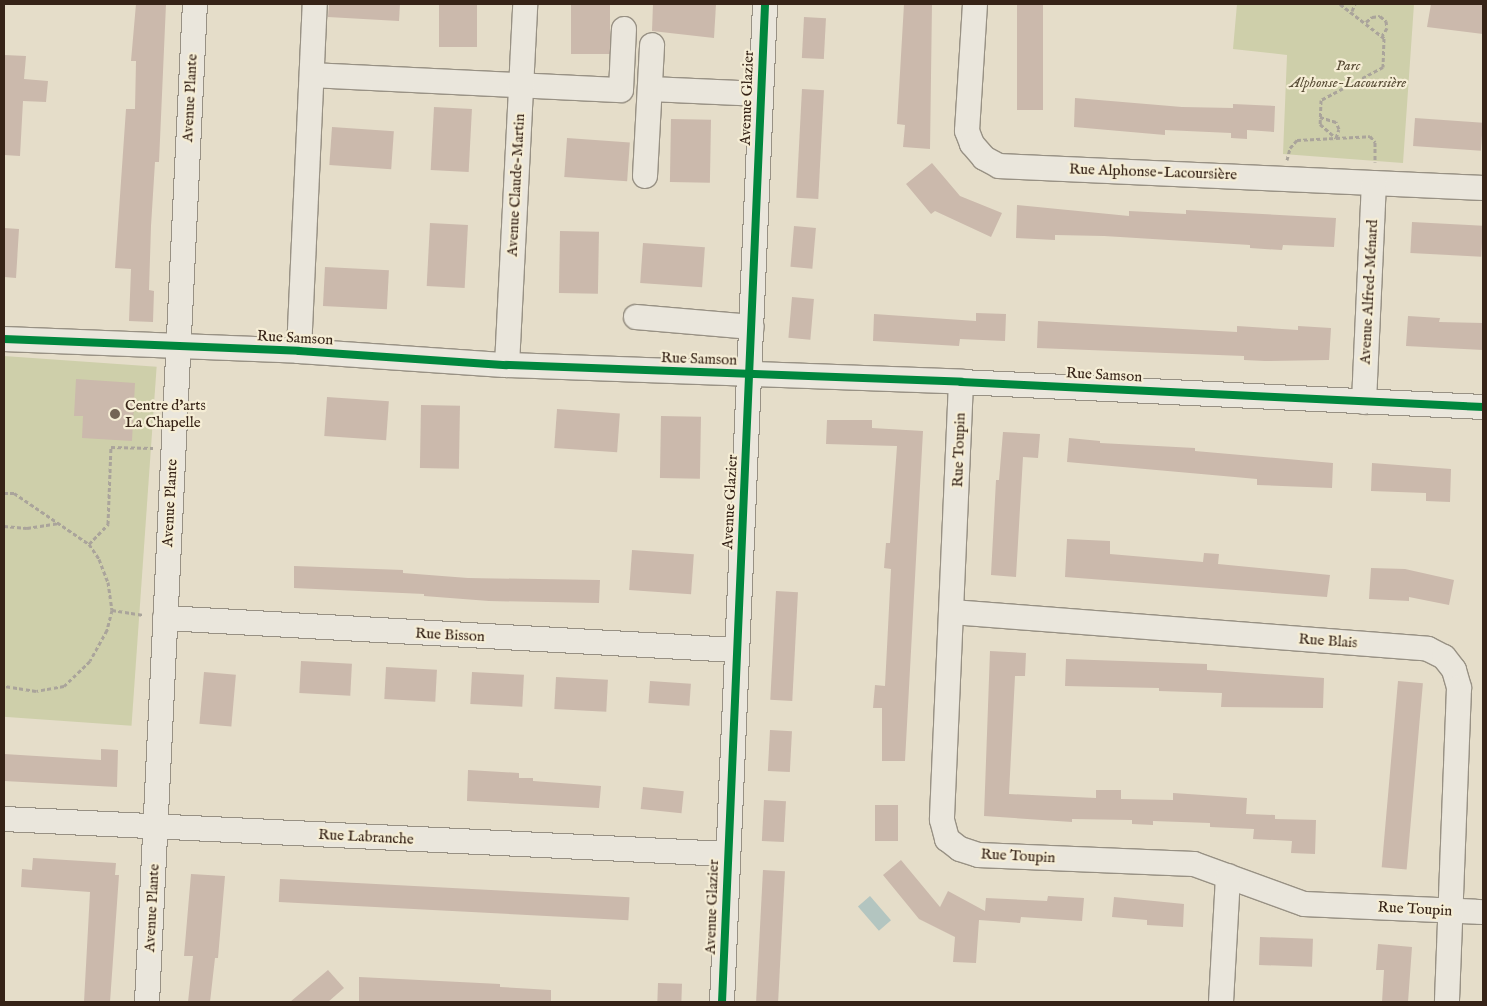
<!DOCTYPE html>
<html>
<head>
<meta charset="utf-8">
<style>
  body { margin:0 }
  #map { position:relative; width:1487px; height:1006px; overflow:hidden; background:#e5ddc9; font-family:"IM FELL English",serif }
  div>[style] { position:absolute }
  .green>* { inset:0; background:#cecfaa; transform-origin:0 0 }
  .water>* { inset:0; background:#b3c5c0; transform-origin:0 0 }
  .building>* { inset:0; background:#cbb9ac; transform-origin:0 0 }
  .path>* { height:3px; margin-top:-1.5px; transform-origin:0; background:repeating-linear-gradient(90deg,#aaa49b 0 4px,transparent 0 6.5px) }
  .roads { filter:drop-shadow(1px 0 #989184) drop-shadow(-1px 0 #989184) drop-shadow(0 1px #989184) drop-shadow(0 -1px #989184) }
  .minor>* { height:24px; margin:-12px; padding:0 12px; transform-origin:12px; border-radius:12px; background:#eae6dc }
  .cycleway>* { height:8px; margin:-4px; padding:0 4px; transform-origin:4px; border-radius:4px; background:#00873e }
  .dots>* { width:14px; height:14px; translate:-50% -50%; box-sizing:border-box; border:2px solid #f5edd5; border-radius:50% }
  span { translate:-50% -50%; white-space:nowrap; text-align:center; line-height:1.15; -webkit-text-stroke:4.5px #f5edd5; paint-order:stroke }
  .park-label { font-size:15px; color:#574b35; font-style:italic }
  .street-label { font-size:15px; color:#362317 }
  .poi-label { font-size:15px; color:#362317 }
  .left { translate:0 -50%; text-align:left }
  .frame { position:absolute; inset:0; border:5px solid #362317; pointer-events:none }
</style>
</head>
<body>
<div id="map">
  <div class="green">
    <i style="clip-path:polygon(1237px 4px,1414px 4px,1403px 163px,1283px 154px,1287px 55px,1233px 49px)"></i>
    <i style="left:4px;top:356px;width:153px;height:360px;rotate:4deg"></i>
  </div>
  <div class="water">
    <i style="left:870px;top:896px;width:32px;height:16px;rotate:49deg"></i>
  </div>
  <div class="building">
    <i style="clip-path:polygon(136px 4px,166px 4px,159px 162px,155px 162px,151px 226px,149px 290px,154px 291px,153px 322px,129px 321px,131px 269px,115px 268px,126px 109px,135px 109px,136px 61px,131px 61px)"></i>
    <i style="clip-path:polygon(329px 4px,400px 4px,399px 21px,328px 17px)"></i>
    <i style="left:439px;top:4px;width:38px;height:43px"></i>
    <i style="left:571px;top:4px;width:39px;height:50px"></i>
    <i style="clip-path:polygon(653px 4px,716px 4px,714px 38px,652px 31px)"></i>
    <i style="clip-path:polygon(904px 4px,932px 4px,930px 149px,903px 147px,905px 125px,897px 124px)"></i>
    <i style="left:1017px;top:4px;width:26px;height:106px"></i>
    <i style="clip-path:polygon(1431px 4px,1483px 4px,1483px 34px,1427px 27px)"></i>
    <i style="left:804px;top:17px;width:22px;height:41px;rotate:3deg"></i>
    <i style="clip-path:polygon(4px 55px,26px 56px,24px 79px,48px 81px,46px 102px,23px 101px,20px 156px,4px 155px)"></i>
    <i style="left:802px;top:89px;width:22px;height:109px;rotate:3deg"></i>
    <i style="clip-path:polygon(1075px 98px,1182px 107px,1233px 108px,1233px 104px,1275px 106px,1274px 132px,1247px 130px,1247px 139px,1231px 138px,1231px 133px,1165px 130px,1165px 135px,1074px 127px)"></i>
    <i style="left:434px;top:107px;width:38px;height:63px;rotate:3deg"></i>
    <i style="left:1415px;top:118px;width:68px;height:28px;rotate:4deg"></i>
    <i style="left:671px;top:119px;width:40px;height:63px;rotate:1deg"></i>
    <i style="left:332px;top:127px;width:62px;height:38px;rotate:4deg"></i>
    <i style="left:567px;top:138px;width:63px;height:39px;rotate:4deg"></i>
    <i style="clip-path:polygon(932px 163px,960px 196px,1002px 213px,991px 237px,935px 211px,931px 214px,906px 184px)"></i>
    <i style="clip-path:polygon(1017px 205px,1129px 216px,1129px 211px,1186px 214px,1186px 210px,1336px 218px,1334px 247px,1283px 245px,1282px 250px,1250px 248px,1250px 245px,1104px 236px,1055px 235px,1055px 240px,1016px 238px)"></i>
    <i style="left:1412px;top:222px;width:71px;height:31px;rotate:3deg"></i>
    <i style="left:430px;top:223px;width:38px;height:63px;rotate:3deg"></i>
    <i style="left:794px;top:226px;width:22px;height:41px;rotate:5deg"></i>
    <i style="clip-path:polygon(4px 228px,19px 229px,16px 278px,4px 277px)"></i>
    <i style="left:560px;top:231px;width:39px;height:62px;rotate:1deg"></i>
    <i style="left:643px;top:243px;width:62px;height:40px;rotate:4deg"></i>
    <i style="left:325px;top:267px;width:64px;height:39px;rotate:3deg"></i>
    <i style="left:792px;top:297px;width:22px;height:41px;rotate:5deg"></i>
    <i style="clip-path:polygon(976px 313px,1006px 314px,1005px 341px,960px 339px,959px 346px,873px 341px,874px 314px,976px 321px)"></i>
    <i style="clip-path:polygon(1408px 316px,1440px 318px,1439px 322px,1483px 323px,1483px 350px,1406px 346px)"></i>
    <i style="clip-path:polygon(1038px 321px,1237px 332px,1237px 326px,1298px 330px,1298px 326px,1331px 328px,1329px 360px,1265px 361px,1244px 360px,1244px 356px,1037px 348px)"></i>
    <i style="clip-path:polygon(76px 379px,135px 383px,132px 441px,82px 438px,83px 416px,74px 416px)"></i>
    <i style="left:327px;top:397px;width:62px;height:39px;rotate:4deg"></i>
    <i style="left:421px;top:405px;width:39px;height:63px;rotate:1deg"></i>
    <i style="left:557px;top:409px;width:63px;height:39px;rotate:4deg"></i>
    <i style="left:661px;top:416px;width:40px;height:62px;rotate:1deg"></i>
    <i style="clip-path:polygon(827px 420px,872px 420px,872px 428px,923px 431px,905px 761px,882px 761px,882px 708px,873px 708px,875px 685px,885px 686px,891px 569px,884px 568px,886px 543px,890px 543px,897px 446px,826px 444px)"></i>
    <i style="clip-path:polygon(1003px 432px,1040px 434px,1038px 458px,1023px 457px,1016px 577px,991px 575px,996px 480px,999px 480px)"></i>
    <i style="clip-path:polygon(1069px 438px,1100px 441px,1100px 443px,1195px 448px,1195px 451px,1333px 463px,1332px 488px,1257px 485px,1257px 479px,1067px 462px)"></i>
    <i style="clip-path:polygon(1372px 463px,1451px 469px,1450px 502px,1426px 501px,1426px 493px,1371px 491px)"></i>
    <i style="clip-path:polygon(1067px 539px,1110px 541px,1110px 554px,1203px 562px,1204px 553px,1219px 554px,1218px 564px,1330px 575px,1327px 597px,1065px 577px)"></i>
    <i style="left:632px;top:550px;width:62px;height:40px;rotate:4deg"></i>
    <i style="clip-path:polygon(294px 566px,403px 570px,403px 573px,468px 578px,600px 580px,599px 603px,489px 601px,424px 596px,424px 594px,294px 588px)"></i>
    <i style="clip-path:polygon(1371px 568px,1405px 569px,1454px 580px,1449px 605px,1409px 597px,1409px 601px,1369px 599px)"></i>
    <i style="left:776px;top:591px;width:22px;height:109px;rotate:3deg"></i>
    <i style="clip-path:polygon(990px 651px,1026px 653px,1025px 676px,1015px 676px,1009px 794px,1096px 798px,1096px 790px,1121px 790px,1121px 799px,1173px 800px,1173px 793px,1247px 798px,1246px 814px,1275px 815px,1275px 819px,1316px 820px,1315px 854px,1291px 853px,1292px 841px,1253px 839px,1254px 829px,1210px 827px,1210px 823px,1153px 821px,1153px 825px,1132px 824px,1132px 820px,1072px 819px,1072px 822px,984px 816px)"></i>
    <i style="clip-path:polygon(1066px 659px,1207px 664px,1207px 670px,1324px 678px,1323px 708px,1221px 707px,1222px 693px,1159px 691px,1159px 688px,1065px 686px)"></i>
    <i style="left:301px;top:661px;width:51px;height:32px;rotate:3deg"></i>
    <i style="left:386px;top:667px;width:51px;height:32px;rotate:3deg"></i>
    <i style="left:204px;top:672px;width:32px;height:52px;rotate:5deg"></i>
    <i style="left:472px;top:672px;width:52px;height:32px;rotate:3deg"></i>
    <i style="left:556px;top:677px;width:52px;height:32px;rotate:3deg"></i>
    <i style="left:650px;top:681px;width:41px;height:22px;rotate:4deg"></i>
    <i style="left:1398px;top:681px;width:25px;height:187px;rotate:5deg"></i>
    <i style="left:770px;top:730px;width:22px;height:41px;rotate:3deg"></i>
    <i style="clip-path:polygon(101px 749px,118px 750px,117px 787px,4px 781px,4px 754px,101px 760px)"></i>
    <i style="clip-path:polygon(468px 770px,519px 773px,519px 778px,533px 778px,533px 781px,601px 786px,599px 808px,467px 801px)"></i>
    <i style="left:643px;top:787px;width:41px;height:22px;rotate:6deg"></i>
    <i style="left:764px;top:800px;width:22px;height:41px;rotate:3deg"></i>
    <i style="left:875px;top:805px;width:23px;height:36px"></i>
    <i style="clip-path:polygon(33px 858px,116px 863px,115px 875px,119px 875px,110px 1002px,84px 1002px,90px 892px,21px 887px,22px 869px,32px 870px)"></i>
    <i style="clip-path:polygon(901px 860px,940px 907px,948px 891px,985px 911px,986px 898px,1047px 901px,1048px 896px,1084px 898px,1082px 921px,1021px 917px,1020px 923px,979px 920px,976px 963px,953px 962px,955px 937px,919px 919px,883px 875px)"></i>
    <i style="left:763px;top:870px;width:22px;height:132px;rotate:3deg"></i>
    <i style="clip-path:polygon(191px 874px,225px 876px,218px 958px,215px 958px,210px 1002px,188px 1002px,193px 956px,184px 956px)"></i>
    <i style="left:280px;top:879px;width:350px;height:23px;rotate:3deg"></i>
    <i style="clip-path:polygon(1114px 897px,1184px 904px,1183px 927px,1147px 925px,1147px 920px,1112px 917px)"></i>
    <i style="left:1260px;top:937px;width:53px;height:28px;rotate:2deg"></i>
    <i style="clip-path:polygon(1378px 944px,1412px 947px,1408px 1002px,1382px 1002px,1384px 970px,1376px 970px)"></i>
    <i style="clip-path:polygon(328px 970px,344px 988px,328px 1002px,290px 1002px)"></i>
    <i style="clip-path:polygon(359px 977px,500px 984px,500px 987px,551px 990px,551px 1002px,359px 1001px)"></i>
    <i style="left:658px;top:983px;width:24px;height:19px;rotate:2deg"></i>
  </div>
  <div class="path">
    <i style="left:1340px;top:4px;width:56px;rotate:37.7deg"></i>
    <i style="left:1384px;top:38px;width:29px;rotate:92deg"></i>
    <i style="left:1383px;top:67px;width:70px;rotate:152deg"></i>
    <i style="left:1321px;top:100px;width:24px;rotate:92deg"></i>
    <i style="left:1320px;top:124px;width:21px;rotate:41deg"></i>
    <i style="left:1336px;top:138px;width:34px;rotate:-3deg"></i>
    <i style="left:1370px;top:136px;width:8px;rotate:50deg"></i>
    <i style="left:1375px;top:142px;width:20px;rotate:90deg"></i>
    <i style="left:1352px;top:11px;width:8px;rotate:-67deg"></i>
    <i style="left:1366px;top:22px;width:8px;rotate:-40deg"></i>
    <i style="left:1372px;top:17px;width:8px;rotate:-7deg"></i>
    <i style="left:1380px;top:16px;width:8px;rotate:40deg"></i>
    <i style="left:1386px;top:21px;width:7px;rotate:82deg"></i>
    <i style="left:1387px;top:28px;width:9px;rotate:122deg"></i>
    <i style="left:1287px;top:160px;width:12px;rotate:-76deg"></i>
    <i style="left:1290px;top:148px;width:11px;rotate:-49deg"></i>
    <i style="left:1297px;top:140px;width:39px;rotate:-3deg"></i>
    <i style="left:1336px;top:138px;width:9px;rotate:-72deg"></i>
    <i style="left:1339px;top:129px;width:8px;rotate:-113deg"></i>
    <i style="left:1336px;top:122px;width:17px;rotate:-163deg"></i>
    <i style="left:4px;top:493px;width:10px"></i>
    <i style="left:14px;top:493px;width:91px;rotate:34.2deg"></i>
    <i style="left:89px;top:544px;width:18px;rotate:56deg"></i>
    <i style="left:99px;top:559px;width:25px;rotate:69deg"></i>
    <i style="left:108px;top:582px;width:28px;rotate:82deg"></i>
    <i style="left:112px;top:610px;width:21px;rotate:104deg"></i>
    <i style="left:107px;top:630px;width:35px;rotate:119deg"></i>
    <i style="left:90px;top:661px;width:36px;rotate:136deg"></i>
    <i style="left:64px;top:686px;width:28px;rotate:170deg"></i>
    <i style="left:36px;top:691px;width:32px;rotate:-171deg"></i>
    <i style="left:4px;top:526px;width:23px;rotate:5deg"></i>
    <i style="left:27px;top:528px;width:31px;rotate:-9deg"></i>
    <i style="left:89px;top:544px;width:28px;rotate:-46deg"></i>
    <i style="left:108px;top:524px;width:77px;rotate:-87.8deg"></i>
    <i style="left:111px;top:447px;width:42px;rotate:1.4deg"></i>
    <i style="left:112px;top:610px;width:32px;rotate:9deg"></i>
  </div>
  <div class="roads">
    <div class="minor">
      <i style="left:975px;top:4px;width:127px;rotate:93.6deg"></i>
      <i style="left:967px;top:131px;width:14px;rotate:69deg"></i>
      <i style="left:972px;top:144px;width:18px;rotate:49deg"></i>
      <i style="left:984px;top:158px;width:17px;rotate:28deg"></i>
      <i style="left:999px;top:166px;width:484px;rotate:2.6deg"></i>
      <i style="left:312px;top:75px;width:309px;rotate:2.8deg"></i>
      <i style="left:621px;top:90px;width:61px;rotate:-87.2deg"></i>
      <i style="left:650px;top:89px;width:111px;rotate:2.6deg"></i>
      <i style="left:645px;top:176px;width:131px;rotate:-86.9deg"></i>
      <i style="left:636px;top:317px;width:116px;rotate:4.9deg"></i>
      <i style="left:4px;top:339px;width:295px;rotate:2.3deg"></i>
      <i style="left:299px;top:351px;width:208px;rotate:3.9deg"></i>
      <i style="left:507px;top:365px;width:454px;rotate:2.1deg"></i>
      <i style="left:961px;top:382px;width:523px;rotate:2.74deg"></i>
      <i style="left:299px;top:351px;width:347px;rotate:-87.4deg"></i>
      <i style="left:507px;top:365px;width:361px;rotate:-87.1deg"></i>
      <i style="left:961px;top:382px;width:438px;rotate:92.5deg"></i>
      <i style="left:942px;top:820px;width:20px;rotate:75deg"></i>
      <i style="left:947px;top:839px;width:16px;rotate:38deg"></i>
      <i style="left:960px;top:849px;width:19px;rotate:18deg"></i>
      <i style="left:978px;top:855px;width:216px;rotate:2.4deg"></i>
      <i style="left:1194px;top:864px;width:117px;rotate:20deg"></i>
      <i style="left:1304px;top:904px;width:179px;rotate:2.6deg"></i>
      <i style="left:1364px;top:402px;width:219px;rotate:-87.4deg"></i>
      <i style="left:952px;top:612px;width:477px;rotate:4.4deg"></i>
      <i style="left:1428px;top:649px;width:18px;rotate:27deg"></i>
      <i style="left:1444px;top:657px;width:16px;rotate:52deg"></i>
      <i style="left:1454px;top:670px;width:19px;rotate:74deg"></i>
      <i style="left:1459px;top:688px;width:314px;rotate:92.2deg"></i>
      <i style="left:165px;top:618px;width:572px;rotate:3.21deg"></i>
      <i style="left:4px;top:819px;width:724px;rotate:2.77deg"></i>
      <i style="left:147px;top:1002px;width:999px;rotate:-87.25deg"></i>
      <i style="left:722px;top:1002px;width:999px;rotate:-87.53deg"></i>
      <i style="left:1221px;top:1002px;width:126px;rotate:-86.8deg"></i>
    </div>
  </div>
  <div class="cycleway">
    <i style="left:4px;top:339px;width:295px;rotate:2.3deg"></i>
    <i style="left:299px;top:351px;width:208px;rotate:3.9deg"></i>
    <i style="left:507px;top:365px;width:454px;rotate:2.1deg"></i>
    <i style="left:961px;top:382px;width:523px;rotate:2.74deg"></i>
    <i style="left:722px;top:1002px;width:999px;rotate:-87.53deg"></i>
  </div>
  <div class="dots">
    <i style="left:115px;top:414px;background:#736455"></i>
  </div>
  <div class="park-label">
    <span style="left:1348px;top:74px">Parc<br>Alphonse-Lacoursière</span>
  </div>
  <div class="street-label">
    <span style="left:190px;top:98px;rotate:-87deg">Avenue Plante</span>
    <span style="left:747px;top:98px;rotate:-88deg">Avenue Glazier</span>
    <span style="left:1153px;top:172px;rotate:2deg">Rue Alphonse-Lacoursière</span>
    <span style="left:516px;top:185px;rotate:-87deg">Avenue Claude-Martin</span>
    <span style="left:1369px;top:292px;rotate:-87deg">Avenue Alfred-Ménard</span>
    <span style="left:295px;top:338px;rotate:3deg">Rue Samson</span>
    <span style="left:699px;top:359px;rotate:2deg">Rue Samson</span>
    <span style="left:1104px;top:375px;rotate:3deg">Rue Samson</span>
    <span style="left:959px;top:450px;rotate:-88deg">Rue Toupin</span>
    <span style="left:730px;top:502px;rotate:-87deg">Avenue Glazier</span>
    <span style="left:170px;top:503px;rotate:-87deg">Avenue Plante</span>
    <span style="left:450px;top:635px;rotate:3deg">Rue Bisson</span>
    <span style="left:1328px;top:641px;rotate:4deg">Rue Blais</span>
    <span style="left:366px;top:837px;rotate:3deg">Rue Labranche</span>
    <span style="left:1018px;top:856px;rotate:3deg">Rue Toupin</span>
    <span style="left:712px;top:907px;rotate:-88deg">Avenue Glazier</span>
    <span style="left:152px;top:908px;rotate:-87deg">Avenue Plante</span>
    <span style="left:1415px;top:909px;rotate:3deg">Rue Toupin</span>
  </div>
  <div class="poi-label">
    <span class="left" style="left:125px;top:414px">Centre d'arts<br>La Chapelle</span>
  </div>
  <div class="frame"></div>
</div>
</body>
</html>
